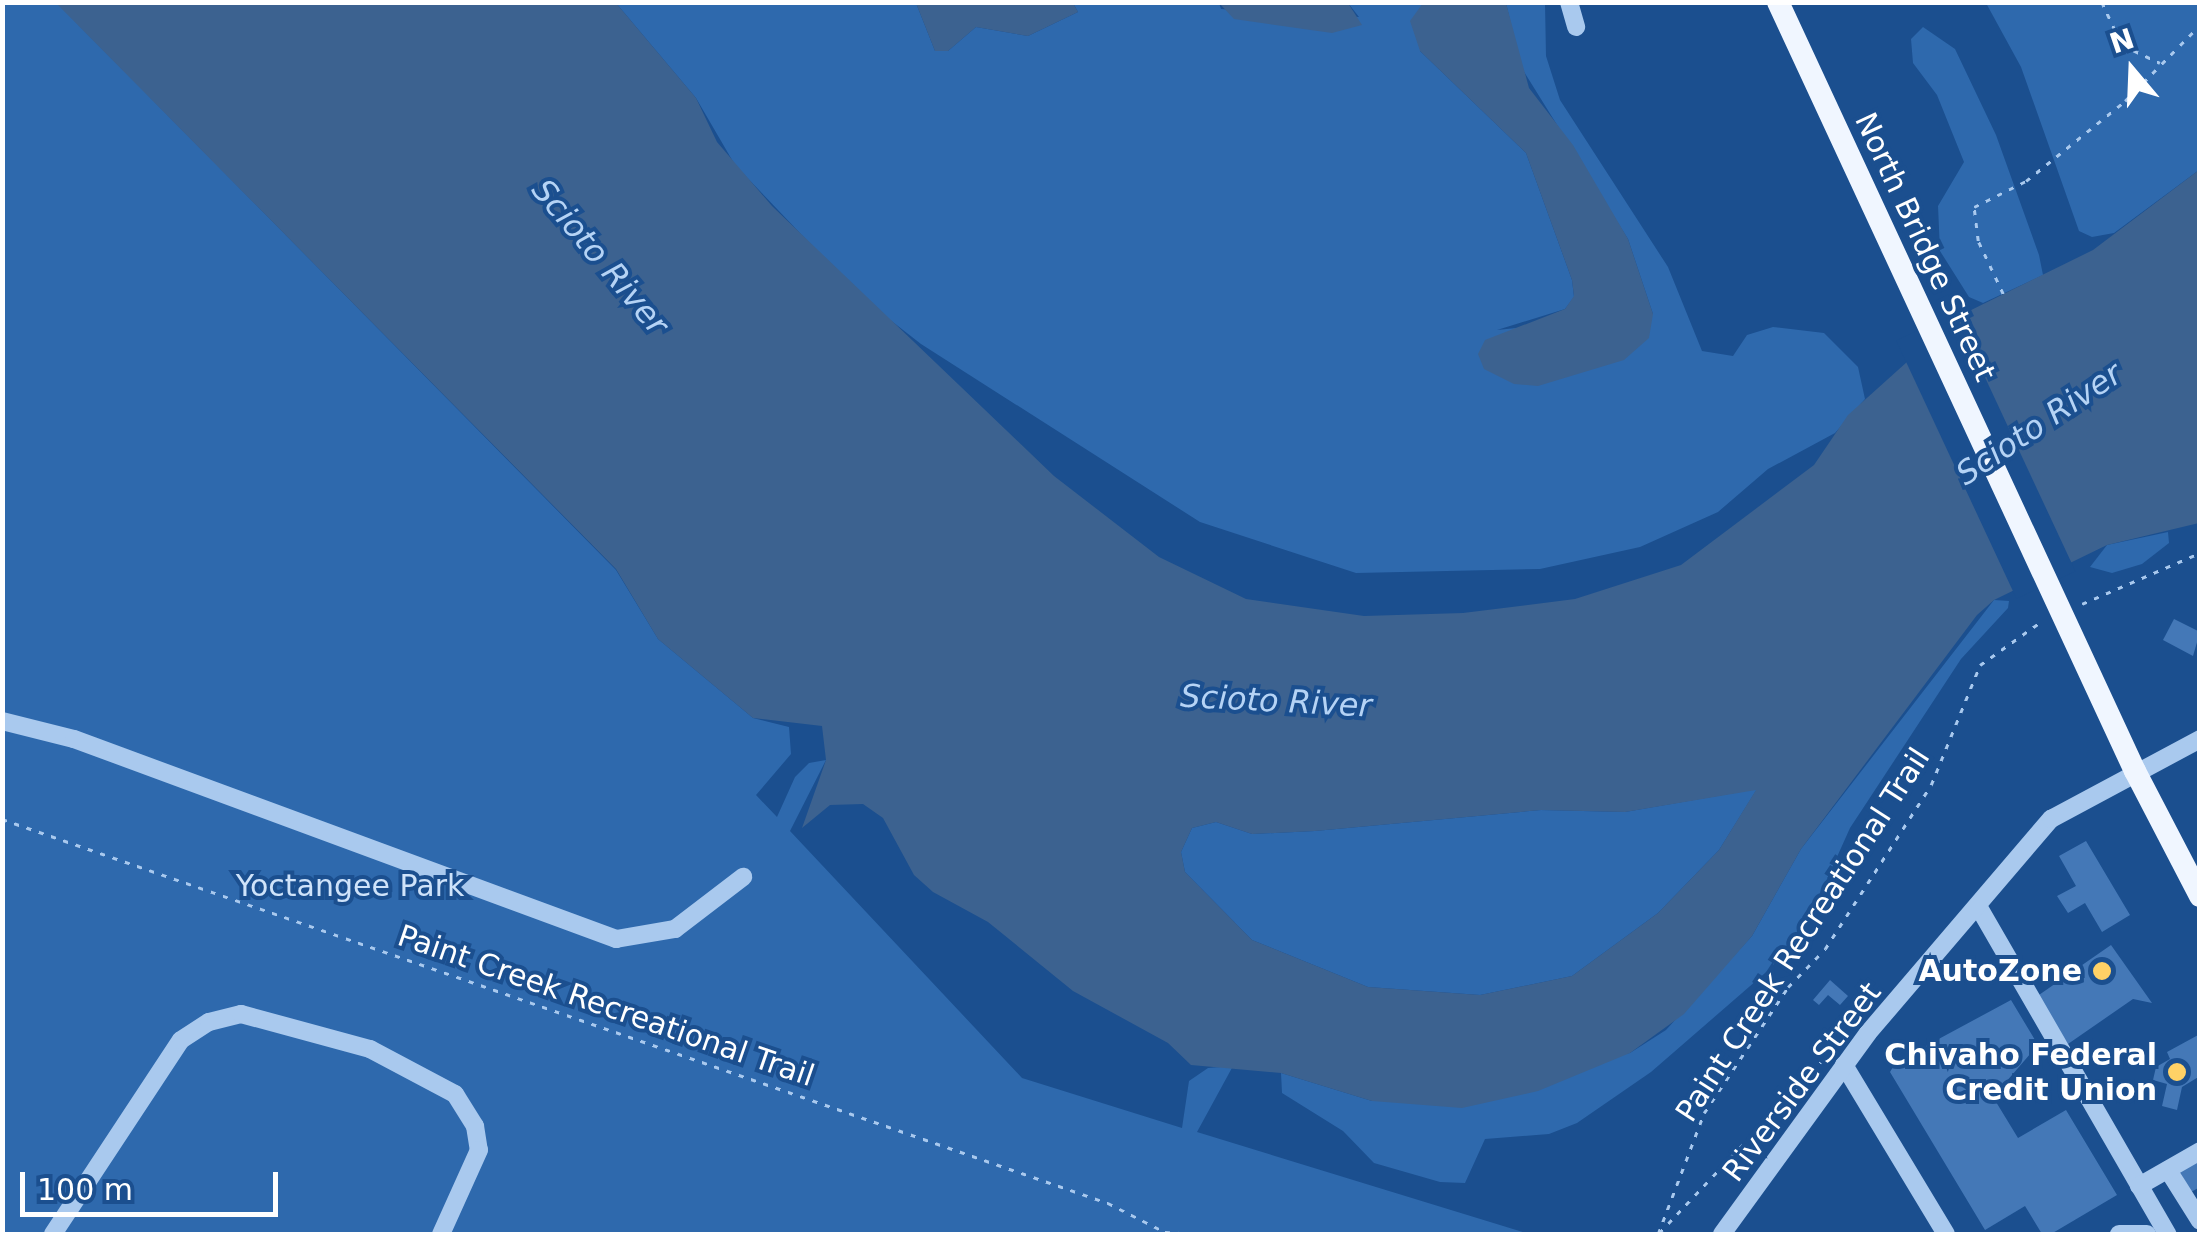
<!DOCTYPE html>
<html>
<head>
<meta charset="utf-8">
<style>
  body { margin:0 }
  #map { position:relative; width:2202px; height:1237px; overflow:hidden; background:#1b4f8f; font-family:"DejaVu Sans",sans-serif }
  div>[style] { position:absolute }
  .green>* { inset:0; background:#2e69ad }
  .water>* { inset:0; background:#3c6290 }
  .pier>* { inset:0; background:#1b4f8f; transform-origin:0 0 }
  .building>* { inset:0; background:#4478b7 }
  .path>* { height:2.5px; margin-top:-1.25px; transform-origin:0; background:repeating-linear-gradient(90deg,#a9c9ee 0 5px,transparent 0 13px) }
  .minor>* { height:18px; margin:-9px; padding:0 9px; transform-origin:9px; border-radius:9px; background:#a9c9ee }
  .major>* { height:22px; margin:-11px; padding:0 11px; transform-origin:11px; border-radius:11px; background:#f0f6ff }
  .dots>* { width:28px; height:28px; translate:-50% -50%; box-sizing:border-box; border:5px solid #1b4f8f; border-radius:50% }
  span { translate:-50% -50%; white-space:nowrap; text-align:center; line-height:1.15; -webkit-text-stroke:8px #1b4f8f; paint-order:stroke }
  .street-label { font-size:30px; color:#fff }
  .park-label { font-size:30px; color:#cfe3fa }
  .poi-label { font-size:30px; color:#fff; font-weight:700 }
  .right { translate:-100% -50%; text-align:right }
  .water-label { font-size:32px; color:#b5d3f5; font-style:italic }
  .frame { position:absolute; inset:0; border:5px solid #fff; pointer-events:none }
  .north { position:absolute; left:2082px; top:20px; width:100px; height:100px; -webkit-text-stroke:8px #1b4f8f; paint-order:stroke; rotate:341deg; font-size:28px; font-weight:700; line-height:40px; text-align:center; color:#fff }
  .north::after { content:''; display:block; margin:auto; width:35px; height:45px; background:#fff; clip-path:polygon(50% 0,100% 100%,50% 72%,0 100%) }
  .scale { position:absolute; left:20px; top:1172px; width:258px; height:45px; box-sizing:border-box; border:5px solid #fff; border-top:0; padding-left:12px; font-size:30px; line-height:35px; white-space:nowrap; color:#fff; -webkit-text-stroke:8px #1b4f8f; paint-order:stroke }
</style>
</head>
<body>
<div id="map">
  <div class="green">
    <i style="clip-path:polygon(56px 2px,616px 570px,658px 639px,753px 718px,789px 727px,791px 754px,756px 795px,777px 817px,795px 777px,809px 763px,826px 760px,790px 831px,1022px 1078px,1182px 1128px,1189px 1081px,1208px 1068px,1233px 1066px,1197px 1132px,1529px 1234px,3px 1234px,2px 3px)"></i>
    <i style="clip-path:polygon(616px 3px,916px 3px,935px 51px,948px 51px,976px 27px,1028px 36px,1078px 12px,1073px 3px,1219px 3px,1221px 9px,1359px 17px,1348px 3px,1423px 3px,1420px 51px,1526px 153px,1572px 280px,1574px 297px,1565px 309px,1497px 330px,1653px 314px,1628px 239px,1521px 67px,1506px 3px,1545px 3px,1546px 56px,1560px 100px,1668px 267px,1702px 351px,1733px 356px,1747px 335px,1773px 327px,1824px 333px,1858px 367px,1865px 399px,1835px 433px,1768px 469px,1718px 512px,1640px 547px,1540px 569px,1356px 573px,1200px 522px,921px 344px,862px 298px,735px 165px,696px 98px)"></i>
    <i style="clip-path:polygon(1986px 3px,2199px 3px,2199px 170px,2114px 233px,2092px 237px,2079px 231px,2021px 67px)"></i>
    <i style="clip-path:polygon(1923px 27px,1955px 49px,1996px 135px,2039px 255px,2043px 275px,1983px 303px,1969px 297px,1940px 251px,1938px 206px,1964px 162px,1937px 95px,1913px 63px,1911px 39px)"></i>
    <i style="clip-path:polygon(2168px 532px,2169px 543px,2142px 564px,2112px 573px,2090px 567px,2107px 545px)"></i>
    <i style="clip-path:polygon(1994px 600px,2009px 601px,2008px 608px,1961px 659px,1850px 828px,1815px 906px,1772px 967px,1651px 1072px,1577px 1123px,1549px 1134px,1485px 1139px,1465px 1183px,1440px 1182px,1374px 1163px,1343px 1131px,1282px 1093px,1281px 1073px,1372px 1101px,1630px 1053px,1666px 1030px,1752px 936px,1801px 849px)"></i>
    <i style="clip-path:polygon(1757px 789px,1719px 850px,1658px 913px,1572px 976px,1480px 995px,1368px 987px,1252px 940px,1185px 872px,1181px 852px,1192px 828px,1216px 822px,1252px 834px,1315px 831px,1541px 810px,1625px 812px)"></i>
  </div>
  <div class="water">
    <i style="clip-path:polygon(evenodd,56px 3px,616px 3px,696px 98px,717px 142px,772px 206px,1054px 476px,1159px 557px,1246px 599px,1364px 616px,1463px 613px,1575px 599px,1681px 565px,1814px 465px,1848px 415px,1957px 317px,2093px 250px,2199px 170px,2199px 523px,2107px 545px,1994px 600px,1977px 615px,1801px 849px,1752px 936px,1684px 1014px,1630px 1053px,1538px 1091px,1462px 1108px,1372px 1101px,1281px 1073px,1191px 1065px,1168px 1043px,1073px 991px,988px 922px,933px 892px,914px 875px,883px 818px,863px 804px,830px 805px,802px 828px,826px 760px,822px 726px,753px 718px,658px 639px,616px 569px,56px 3px,1756px 790px,1719px 850px,1658px 913px,1572px 976px,1480px 995px,1368px 987px,1252px 940px,1185px 872px,1181px 852px,1192px 828px,1216px 822px,1252px 834px,1315px 831px,1541px 810px,1625px 812px,1756px 790px)"></i>
    <i style="clip-path:polygon(916px 3px,1073px 3px,1078px 12px,1028px 36px,976px 27px,948px 51px,935px 51px)"></i>
    <i style="clip-path:polygon(1219px 3px,1348px 3px,1362px 25px,1332px 33px,1234px 19px)"></i>
    <i style="clip-path:polygon(1423px 3px,1506px 3px,1529px 88px,1573px 145px,1628px 239px,1653px 314px,1649px 338px,1624px 360px,1538px 386px,1514px 384px,1484px 369px,1478px 354px,1485px 340px,1565px 309px,1574px 296px,1572px 280px,1526px 153px,1420px 51px,1410px 21px)"></i>
  </div>
  <div class="pier">
    <i style="left:1955px;top:313px;width:285px;height:65px;rotate:65deg"></i>
  </div>
  <div class="building">
    <i style="clip-path:polygon(2174px 619px,2200px 632px,2193px 656px,2163px 640px)"></i>
    <i style="clip-path:polygon(2086px 841px,2130px 915px,2102px 932px,2085px 903px,2068px 913px,2057px 896px,2076px 886px,2059px 856px)"></i>
    <i style="clip-path:polygon(2111px 945px,2152px 1003px,2133px 999px,2068px 1044px,2036px 997px)"></i>
    <i style="clip-path:polygon(1830px 980px,1848px 996px,1840px 1005px,1828px 995px,1819px 1005px,1813px 1000px)"></i>
    <i style="clip-path:polygon(2011px 1000px,2038px 1045px,1993px 1097px,2018px 1138px,2066px 1110px,2117px 1195px,2051px 1234px,2042px 1234px,2025px 1206px,1985px 1230px,1890px 1072px,1896px 1062px)"></i>
    <i style="clip-path:polygon(2200px 1034px,2200px 1076px,2182px 1087px,2177px 1110px,2162px 1106px,2167px 1084px,2153px 1080px,2156px 1067px,2170px 1059px,2167px 1052px)"></i>
    <i style="clip-path:polygon(2200px 1158px,2200px 1187px,2191px 1192px,2179px 1170px)"></i>
  </div>
  <div class="path">
    <i style="left:2102px;top:2px;width:47px;rotate:65.1deg"></i>
    <i style="left:2122px;top:45px;width:42px;rotate:25.3deg"></i>
    <i style="left:2003px;top:294px;width:59px;rotate:-115.3deg"></i>
    <i style="left:1978px;top:241px;width:34px;rotate:-97deg"></i>
    <i style="left:1974px;top:207px;width:58px;rotate:-26.6deg"></i>
    <i style="left:2026px;top:181px;width:127px;rotate:-38.9deg"></i>
    <i style="left:2125px;top:101px;width:107px;rotate:-45.4deg"></i>
    <i style="left:2082px;top:604px;width:129px;rotate:-23.4deg"></i>
    <i style="left:2px;top:819px;width:1171px;rotate:19.15deg"></i>
    <i style="left:1108px;top:1203px;width:64px;rotate:27deg"></i>
    <i style="left:1165px;top:1232px;width:29px;rotate:4deg"></i>
    <i style="left:1659px;top:1233px;width:252px;rotate:-46.6deg"></i>
    <i style="left:1658px;top:1234px;width:129px;rotate:-69.2deg"></i>
    <i style="left:1704px;top:1113px;width:151px;rotate:-56.3deg"></i>
    <i style="left:1788px;top:987px;width:53px;rotate:-45.8deg"></i>
    <i style="left:1825px;top:949px;width:195px;rotate:-57.1deg"></i>
    <i style="left:1931px;top:785px;width:130px;rotate:-67.8deg"></i>
    <i style="left:1980px;top:665px;width:76px;rotate:-35.4deg"></i>
  </div>
  <div class="minor">
    <i style="left:1569px;top:2px;width:26px;rotate:74deg"></i>
    <i style="left:2px;top:721px;width:74px;rotate:14deg"></i>
    <i style="left:74px;top:739px;width:578px;rotate:20.25deg"></i>
    <i style="left:616px;top:939px;width:60px;rotate:-9.6deg"></i>
    <i style="left:675px;top:929px;width:86px;rotate:-37.4deg"></i>
    <i style="left:1978px;top:906px;width:379px;rotate:60deg"></i>
    <i style="left:1844px;top:1065px;width:197px;rotate:58.9deg"></i>
    <i style="left:2168px;top:1170px;width:60px;rotate:57.9deg"></i>
    <i style="left:2139px;top:1186px;width:70px;rotate:-29.8deg"></i>
    <i style="left:53px;top:1234px;width:232px;rotate:-56.6deg"></i>
    <i style="left:181px;top:1040px;width:33px;rotate:-33deg"></i>
    <i style="left:209px;top:1022px;width:33px;rotate:-14deg"></i>
    <i style="left:241px;top:1014px;width:134px;rotate:15.2deg"></i>
    <i style="left:370px;top:1049px;width:96px;rotate:27.9deg"></i>
    <i style="left:455px;top:1094px;width:38px;rotate:58deg"></i>
    <i style="left:475px;top:1126px;width:24px;rotate:81deg"></i>
    <i style="left:479px;top:1150px;width:92px;rotate:114.3deg"></i>
    <i style="left:1722px;top:1234px;width:248px;rotate:-54deg"></i>
    <i style="left:1868px;top:1033px;width:282px;rotate:-49.5deg"></i>
    <i style="left:2051px;top:819px;width:169px;rotate:-28.2deg"></i>
    <i style="left:2119px;top:1234px;width:28px"></i>
  </div>
  <div class="major">
    <i style="left:1778px;top:2px;width:848px;rotate:65.1deg"></i>
    <i style="left:2135px;top:771px;width:141px;rotate:62.5deg"></i>
  </div>
  <div class="dots">
    <i style="left:2102px;top:971px;background:#ffd166"></i>
    <i style="left:2177px;top:1072px;background:#ffd166"></i>
  </div>
  <div class="street-label">
    <span style="left:1925px;top:247px;rotate:65deg">North Bridge Street</span>
    <span style="left:1803px;top:935px;rotate:-57deg">Paint Creek Recreational Trail</span>
    <span style="left:606px;top:1006px;rotate:19deg">Paint Creek Recreational Trail</span>
    <span style="left:1802px;top:1082px;rotate:-53deg">Riverside Street</span>
  </div>
  <div class="park-label">
    <span style="left:350px;top:886px">Yoctangee Park</span>
  </div>
  <div class="poi-label">
    <span class="right" style="left:2082px;top:971px">AutoZone</span>
    <span class="right" style="left:2157px;top:1072px">Chivaho Federal<br>Credit Union</span>
  </div>
  <div class="water-label">
    <span style="left:600px;top:257px;rotate:50deg">Scioto River</span>
    <span style="left:2039px;top:424px;rotate:-34deg">Scioto River</span>
    <span style="left:1276px;top:701px;rotate:3deg">Scioto River</span>
  </div>
  <div class="frame"></div>
  <div class="north">N</div>
  <div class="scale">100 m</div>
</div>
</body>
</html>
